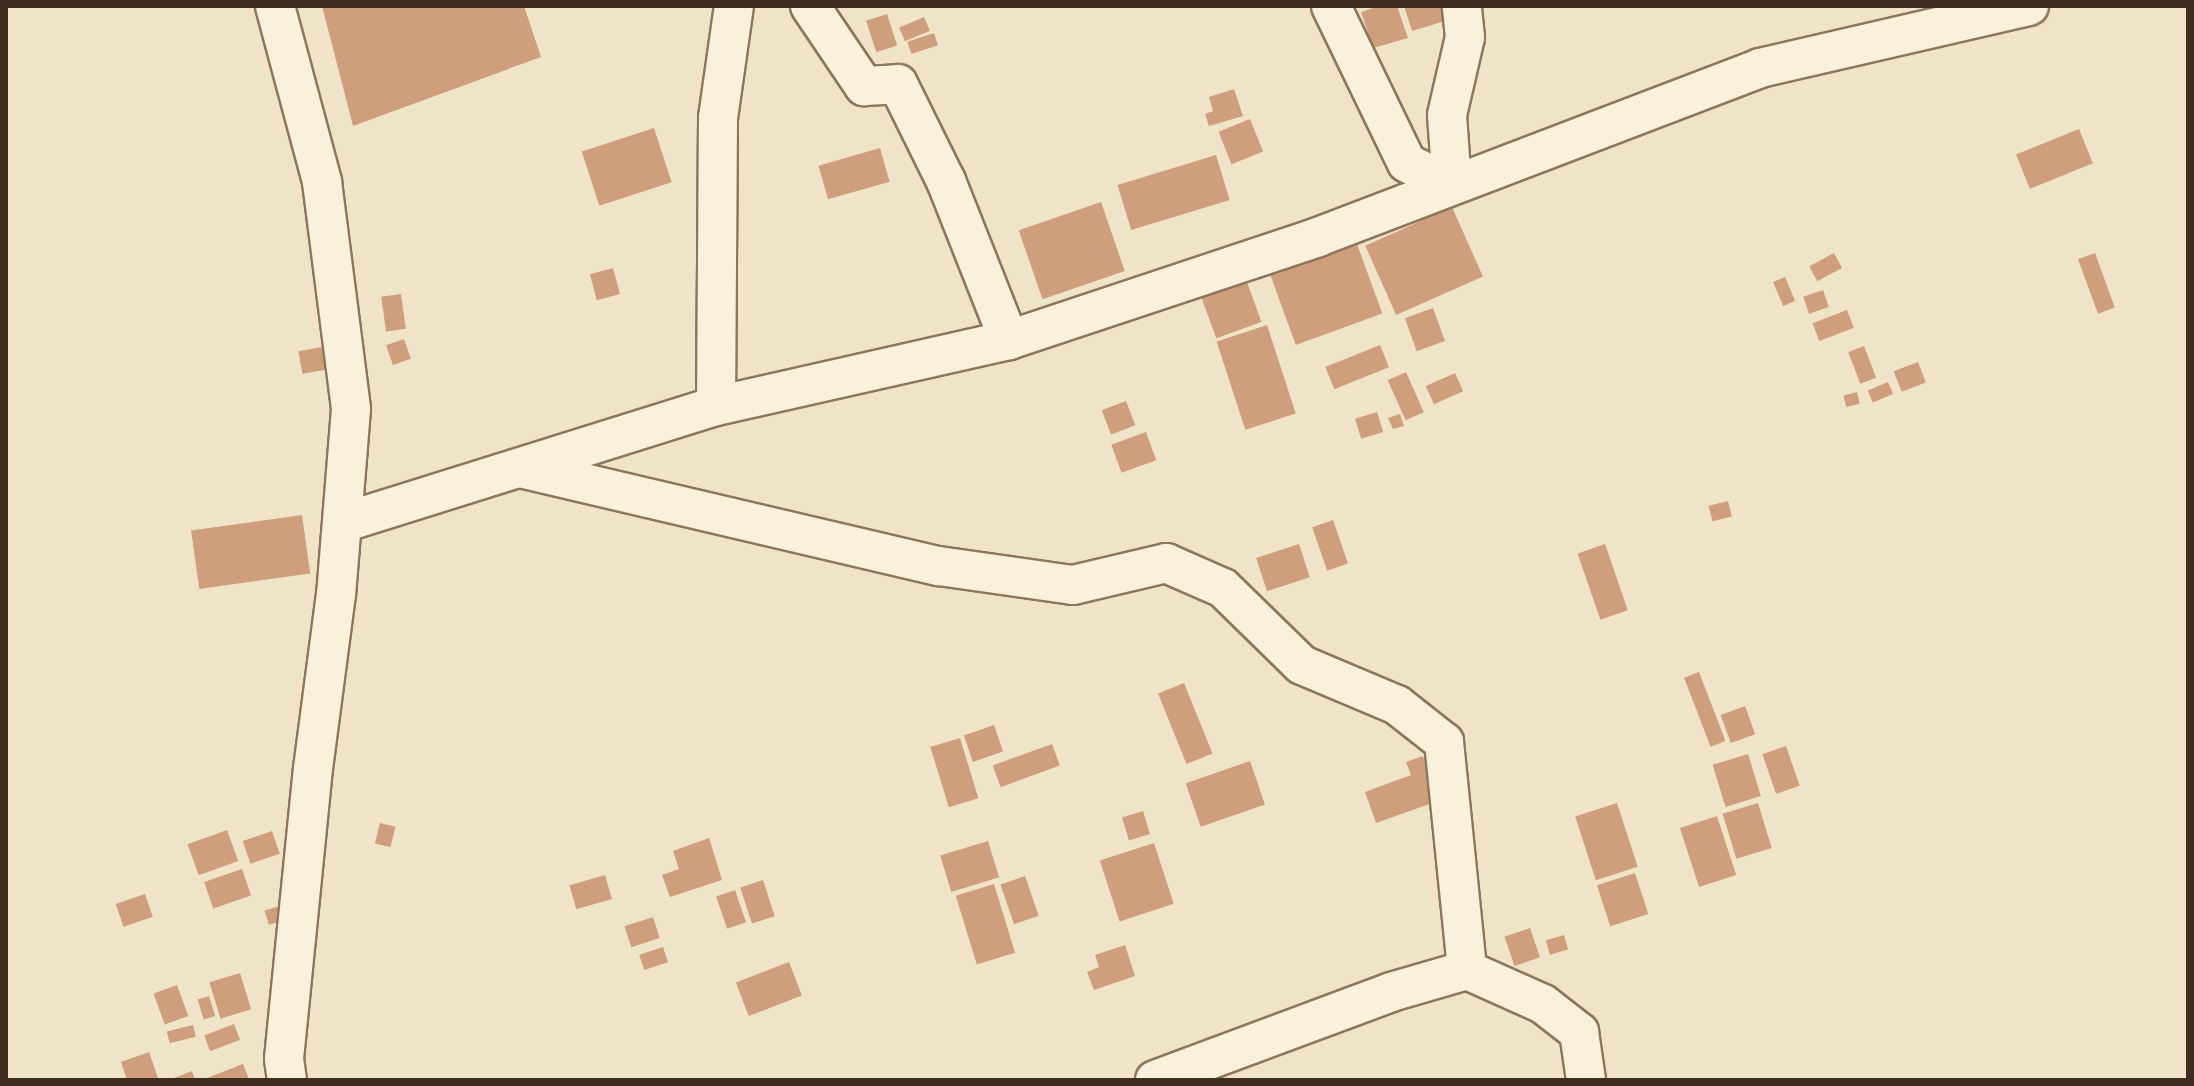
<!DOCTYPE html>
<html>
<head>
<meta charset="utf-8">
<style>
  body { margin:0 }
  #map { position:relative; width:2194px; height:1086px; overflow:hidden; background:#f0e4c8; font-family:Lora,serif }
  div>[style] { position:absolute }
  .building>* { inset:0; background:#cf9f7d; transform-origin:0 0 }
  .roads { filter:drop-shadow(2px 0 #8d765c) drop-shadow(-2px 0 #8d765c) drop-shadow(0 2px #8d765c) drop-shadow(0 -2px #8d765c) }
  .minor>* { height:38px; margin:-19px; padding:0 19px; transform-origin:19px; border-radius:19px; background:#faf1dc }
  span { translate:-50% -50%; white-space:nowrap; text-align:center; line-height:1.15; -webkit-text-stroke:7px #f7eed8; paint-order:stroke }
  .frame { position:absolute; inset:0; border:8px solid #3d2e20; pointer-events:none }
</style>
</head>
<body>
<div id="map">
  <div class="building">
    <i style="clip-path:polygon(322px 6px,524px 6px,541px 57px,353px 126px)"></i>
    <i style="clip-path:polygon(1379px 6px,1397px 6px,1408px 38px,1373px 48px,1361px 12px)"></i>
    <i style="clip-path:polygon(1404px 6px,1451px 6px,1455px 18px,1412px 31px)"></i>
    <i style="left:887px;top:14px;width:33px;height:22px;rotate:72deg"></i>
    <i style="left:924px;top:17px;width:15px;height:27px;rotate:67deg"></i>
    <i style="left:934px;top:33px;width:13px;height:28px;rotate:72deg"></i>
    <i style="clip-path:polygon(1234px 89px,1243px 116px,1209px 126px,1205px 114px,1213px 111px,1209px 97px)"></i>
    <i style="left:1250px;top:119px;width:35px;height:34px;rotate:68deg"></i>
    <i style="left:654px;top:128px;width:57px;height:76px;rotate:72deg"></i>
    <i style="left:2079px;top:129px;width:37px;height:68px;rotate:68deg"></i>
    <i style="left:880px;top:148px;width:35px;height:64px;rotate:74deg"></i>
    <i style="left:1216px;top:155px;width:47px;height:103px;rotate:73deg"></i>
    <i style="left:1101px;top:202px;width:73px;height:87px;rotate:71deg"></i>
    <i style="left:1452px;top:207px;width:76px;height:95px;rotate:66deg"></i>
    <i style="left:1357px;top:244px;width:74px;height:92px;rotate:70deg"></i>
    <i style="left:1834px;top:253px;width:17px;height:28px;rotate:62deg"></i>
    <i style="left:2095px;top:253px;width:58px;height:18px;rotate:70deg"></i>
    <i style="left:613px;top:268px;width:27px;height:24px;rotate:75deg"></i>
    <i style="left:1244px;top:274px;width:51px;height:48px;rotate:70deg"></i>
    <i style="left:1785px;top:277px;width:26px;height:13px;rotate:67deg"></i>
    <i style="left:1823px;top:290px;width:18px;height:21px;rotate:71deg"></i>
    <i style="left:401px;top:294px;width:35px;height:20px;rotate:82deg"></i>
    <i style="left:1433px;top:308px;width:35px;height:30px;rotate:70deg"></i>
    <i style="left:1847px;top:310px;width:19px;height:37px;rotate:69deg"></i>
    <i style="left:1267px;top:325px;width:93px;height:53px;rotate:72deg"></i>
    <i style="left:404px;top:339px;width:21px;height:19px;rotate:71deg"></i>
    <i style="left:1380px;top:345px;width:24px;height:59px;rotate:68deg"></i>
    <i style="left:1864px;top:346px;width:34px;height:17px;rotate:69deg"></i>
    <i style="left:322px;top:347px;width:23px;height:24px;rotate:80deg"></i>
    <i style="left:1918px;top:362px;width:22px;height:26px;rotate:69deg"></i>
    <i style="left:1406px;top:372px;width:44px;height:20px;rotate:66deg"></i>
    <i style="left:1455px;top:373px;width:20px;height:32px;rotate:66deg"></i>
    <i style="left:1888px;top:382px;width:13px;height:22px;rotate:67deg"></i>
    <i style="left:1857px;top:392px;width:12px;height:14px;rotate:76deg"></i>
    <i style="left:1126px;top:401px;width:26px;height:26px;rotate:69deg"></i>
    <i style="left:1377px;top:412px;width:21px;height:23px;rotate:73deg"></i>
    <i style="clip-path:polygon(1400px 414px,1404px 426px,1393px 429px,1388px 418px)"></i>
    <i style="left:1146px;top:432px;width:30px;height:37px;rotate:70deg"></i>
    <i style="left:1728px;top:501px;width:16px;height:20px;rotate:76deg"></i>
    <i style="left:302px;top:515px;width:59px;height:112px;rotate:82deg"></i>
    <i style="left:1333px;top:520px;width:46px;height:22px;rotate:71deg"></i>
    <i style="left:1299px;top:544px;width:35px;height:45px;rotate:72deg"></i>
    <i style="left:1605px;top:544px;width:70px;height:29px;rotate:71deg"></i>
    <i style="left:1699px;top:672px;width:74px;height:16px;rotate:69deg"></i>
    <i style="left:1184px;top:683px;width:76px;height:28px;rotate:68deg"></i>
    <i style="left:1745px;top:706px;width:30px;height:26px;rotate:70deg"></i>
    <i style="left:994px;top:725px;width:28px;height:32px;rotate:71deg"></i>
    <i style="left:960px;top:738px;width:63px;height:31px;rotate:73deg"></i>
    <i style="left:1052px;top:744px;width:23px;height:63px;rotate:70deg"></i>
    <i style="left:1786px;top:746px;width:42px;height:25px;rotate:71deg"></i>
    <i style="left:1748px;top:754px;width:44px;height:37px;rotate:73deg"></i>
    <i style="clip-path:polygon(1423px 756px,1438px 801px,1376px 823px,1365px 792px,1411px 775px,1406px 762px)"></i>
    <i style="left:1250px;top:761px;width:46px;height:68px;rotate:71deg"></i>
    <i style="left:1617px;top:803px;width:67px;height:44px;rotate:72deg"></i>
    <i style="left:1758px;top:803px;width:47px;height:37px;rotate:73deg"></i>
    <i style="left:1143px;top:811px;width:24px;height:22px;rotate:73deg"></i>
    <i style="left:1717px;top:816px;width:62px;height:39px;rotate:72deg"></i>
    <i style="left:380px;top:823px;width:16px;height:21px;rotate:14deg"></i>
    <i style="left:227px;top:830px;width:33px;height:42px;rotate:70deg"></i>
    <i style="left:272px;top:831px;width:24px;height:31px;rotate:71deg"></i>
    <i style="clip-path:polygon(709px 838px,722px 880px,670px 897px,662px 875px,679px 869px,673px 851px)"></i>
    <i style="left:988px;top:841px;width:38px;height:50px;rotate:73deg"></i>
    <i style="left:1154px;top:843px;width:64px;height:57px;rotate:72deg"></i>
    <i style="left:242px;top:869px;width:28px;height:40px;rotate:71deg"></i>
    <i style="left:1635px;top:873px;width:43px;height:40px;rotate:72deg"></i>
    <i style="left:605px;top:875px;width:25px;height:37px;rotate:74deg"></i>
    <i style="left:1025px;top:876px;width:42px;height:26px;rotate:71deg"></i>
    <i style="left:763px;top:880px;width:38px;height:24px;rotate:72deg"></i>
    <i style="left:994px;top:884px;width:72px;height:40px;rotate:73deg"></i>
    <i style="left:735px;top:890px;width:34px;height:20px;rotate:71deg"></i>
    <i style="left:145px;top:894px;width:24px;height:31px;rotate:71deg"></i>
    <i style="left:280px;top:906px;width:15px;height:16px;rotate:74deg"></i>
    <i style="left:653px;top:917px;width:22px;height:30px;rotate:72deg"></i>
    <i style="left:1530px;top:928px;width:31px;height:27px;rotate:71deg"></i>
    <i style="left:1564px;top:935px;width:15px;height:19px;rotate:74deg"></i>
    <i style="clip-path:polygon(1125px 945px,1135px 976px,1094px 990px,1087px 972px,1099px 967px,1095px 955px)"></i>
    <i style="left:663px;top:947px;width:16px;height:25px;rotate:72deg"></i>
    <i style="left:789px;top:962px;width:36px;height:57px;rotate:69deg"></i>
    <i style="left:240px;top:973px;width:38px;height:32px;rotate:73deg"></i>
    <i style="left:177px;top:985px;width:33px;height:25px;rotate:70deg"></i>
    <i style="left:209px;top:996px;width:21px;height:12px;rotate:73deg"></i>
    <i style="left:234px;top:1024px;width:17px;height:32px;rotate:69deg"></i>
    <i style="left:193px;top:1025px;width:12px;height:27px;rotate:76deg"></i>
    <i style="clip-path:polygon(149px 1052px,158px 1078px,127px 1080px,121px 1062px)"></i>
    <i style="clip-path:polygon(243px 1064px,249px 1079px,202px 1080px)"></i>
    <i style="clip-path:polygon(192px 1071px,195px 1080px,175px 1080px,174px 1078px)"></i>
  </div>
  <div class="roads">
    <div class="minor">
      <i style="left:275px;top:6px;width:182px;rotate:75deg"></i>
      <i style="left:322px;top:182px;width:229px;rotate:82.7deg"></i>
      <i style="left:351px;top:409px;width:186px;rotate:94.6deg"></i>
      <i style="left:336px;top:594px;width:176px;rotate:97.5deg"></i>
      <i style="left:313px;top:768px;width:292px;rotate:95.7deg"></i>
      <i style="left:284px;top:1059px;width:21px;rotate:82deg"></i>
      <i style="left:810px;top:6px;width:97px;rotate:56deg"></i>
      <i style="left:864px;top:86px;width:34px;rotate:-3deg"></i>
      <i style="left:898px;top:84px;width:108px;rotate:63.7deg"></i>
      <i style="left:946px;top:181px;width:171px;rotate:68.4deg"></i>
      <i style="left:1331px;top:6px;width:174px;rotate:64.2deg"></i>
      <i style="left:1407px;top:163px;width:50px;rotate:26.1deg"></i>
      <i style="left:1452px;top:185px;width:70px;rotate:-94.1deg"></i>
      <i style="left:1447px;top:115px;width:80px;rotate:-77deg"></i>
      <i style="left:1465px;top:37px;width:31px;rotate:-96deg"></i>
      <i style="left:716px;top:406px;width:288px;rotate:-89.6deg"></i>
      <i style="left:718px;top:118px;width:113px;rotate:-81.9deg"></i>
      <i style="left:520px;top:468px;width:430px;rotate:13.2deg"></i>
      <i style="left:939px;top:566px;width:135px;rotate:8.1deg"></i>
      <i style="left:1073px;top:585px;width:96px;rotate:-13.3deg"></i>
      <i style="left:1166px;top:563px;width:62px;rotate:23.7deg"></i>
      <i style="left:1223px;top:588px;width:110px;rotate:44.3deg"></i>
      <i style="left:1302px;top:665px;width:103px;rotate:22.8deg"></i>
      <i style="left:1397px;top:705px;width:60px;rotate:38.2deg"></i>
      <i style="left:1444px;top:742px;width:229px;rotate:84.2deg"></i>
      <i style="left:342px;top:523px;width:392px;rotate:-17.4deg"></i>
      <i style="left:716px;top:406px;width:300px;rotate:-12.7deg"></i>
      <i style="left:1009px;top:340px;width:326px;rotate:-18.4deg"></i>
      <i style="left:1318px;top:237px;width:473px;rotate:-20.9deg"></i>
      <i style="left:1760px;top:68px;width:276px;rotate:-13deg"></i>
      <i style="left:1155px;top:1080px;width:252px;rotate:-20.4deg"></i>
      <i style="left:1391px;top:992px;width:79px;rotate:-16.1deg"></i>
      <i style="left:1467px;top:970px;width:83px;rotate:24.1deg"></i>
      <i style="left:1543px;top:1004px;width:46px;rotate:37.9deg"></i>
      <i style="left:1579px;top:1032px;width:49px;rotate:81.7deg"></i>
    </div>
  </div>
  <div class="frame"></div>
</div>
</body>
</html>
